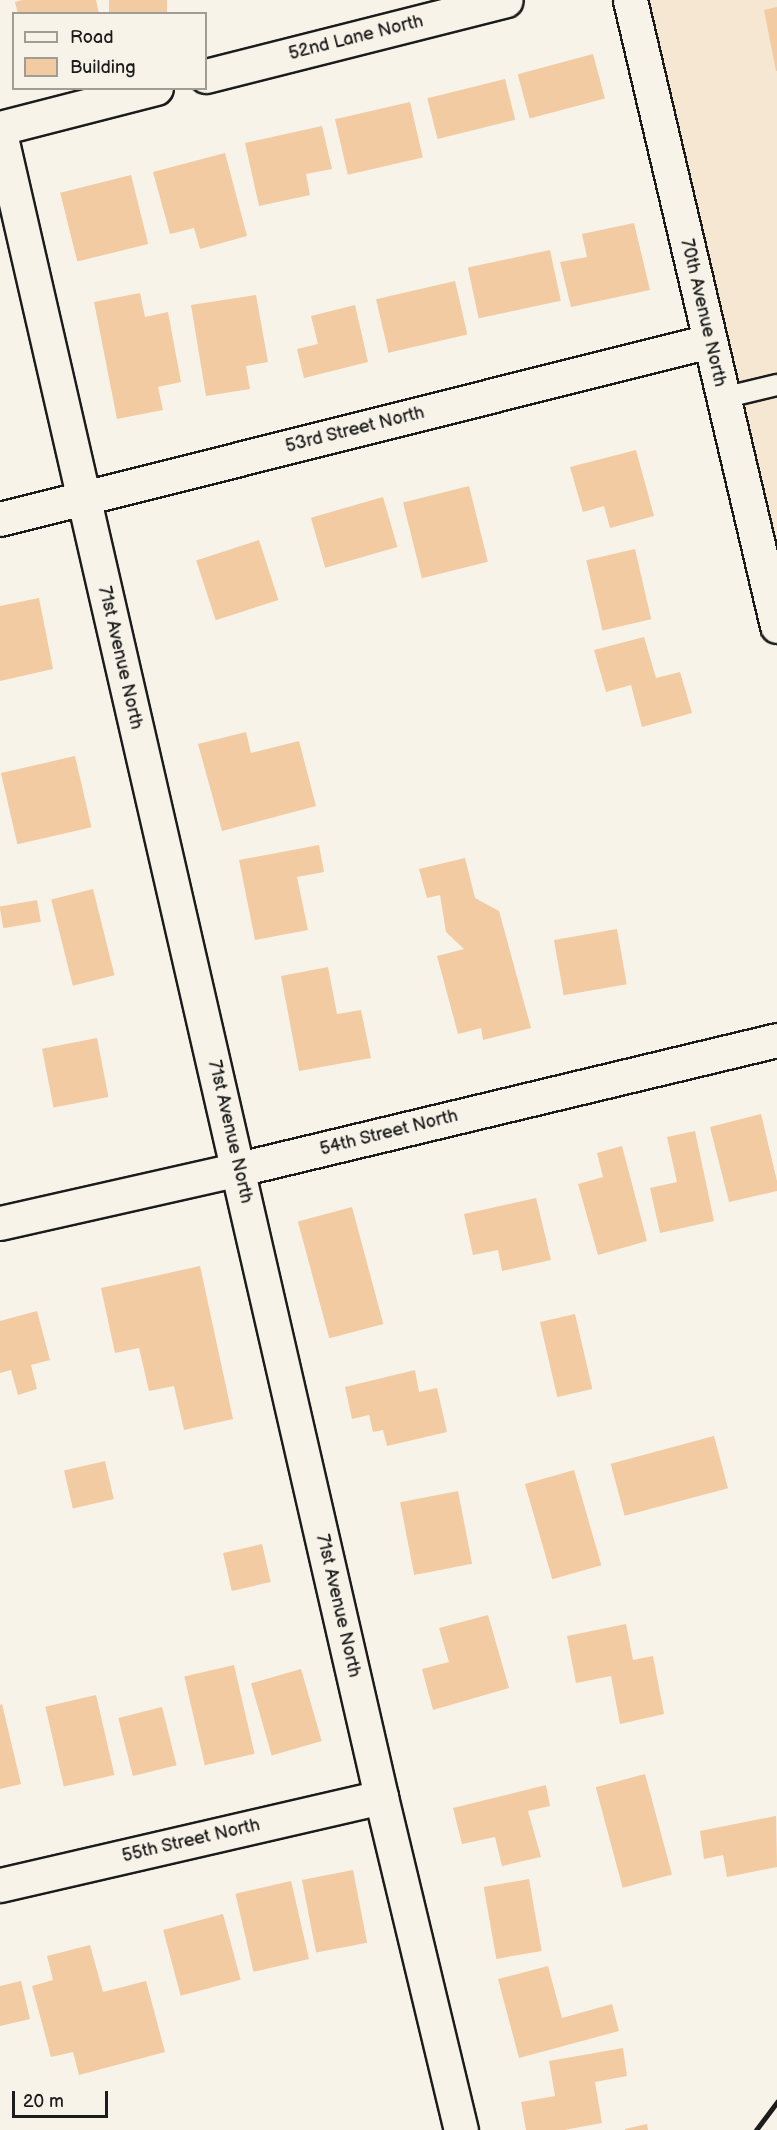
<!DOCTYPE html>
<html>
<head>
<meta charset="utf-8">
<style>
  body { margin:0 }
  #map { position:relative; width:777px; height:2130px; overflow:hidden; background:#f7f3e8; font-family:"Balsamiq Sans",sans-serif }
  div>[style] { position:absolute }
  .built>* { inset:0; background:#f6e7d3 }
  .building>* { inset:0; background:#f2cba2; transform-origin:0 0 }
  .roads { filter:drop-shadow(2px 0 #1c1c1c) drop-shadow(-2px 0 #1c1c1c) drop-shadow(0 2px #1c1c1c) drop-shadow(0 -2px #1c1c1c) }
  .lane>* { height:20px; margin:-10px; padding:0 10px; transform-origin:10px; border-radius:10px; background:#f7f3e8 }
  .street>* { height:33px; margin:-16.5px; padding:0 16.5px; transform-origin:16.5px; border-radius:16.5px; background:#f7f3e8 }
  .secondary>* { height:33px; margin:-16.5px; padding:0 16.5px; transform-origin:16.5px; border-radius:16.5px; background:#f7f3e8 }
  .rail>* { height:4.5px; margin:-2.25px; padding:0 2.25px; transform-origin:2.25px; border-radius:2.25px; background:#1c1c1c }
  span { translate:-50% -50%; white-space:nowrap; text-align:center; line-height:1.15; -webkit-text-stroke:5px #f7f3e8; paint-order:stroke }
  .street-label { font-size:18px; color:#1c1c1c }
  .legend { position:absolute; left:12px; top:12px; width:195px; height:78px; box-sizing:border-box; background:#f7f3e8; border:2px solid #9f9d96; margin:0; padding:8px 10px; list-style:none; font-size:18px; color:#1c1c1c }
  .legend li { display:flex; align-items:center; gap:12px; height:30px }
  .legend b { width:30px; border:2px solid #9f9d96 }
  .scale { position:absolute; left:12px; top:2091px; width:96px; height:27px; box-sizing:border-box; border:3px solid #1c1c1c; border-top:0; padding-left:8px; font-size:18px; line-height:21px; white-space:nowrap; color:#1c1c1c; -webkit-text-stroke:4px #f7f3e8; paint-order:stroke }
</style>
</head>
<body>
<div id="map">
  <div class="built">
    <i style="clip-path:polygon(648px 0,777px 0,777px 545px,720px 308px)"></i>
  </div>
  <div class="building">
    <i style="clip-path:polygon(22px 0,96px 0,99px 14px,18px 14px,15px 2px)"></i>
    <i style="left:109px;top:0;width:58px;height:14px"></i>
    <i style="clip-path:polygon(777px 7px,777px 71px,776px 71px,764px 10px)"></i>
    <i style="left:593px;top:54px;width:46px;height:78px;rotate:75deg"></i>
    <i style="left:505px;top:79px;width:42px;height:80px;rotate:76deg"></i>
    <i style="left:410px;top:102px;width:57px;height:77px;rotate:77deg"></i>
    <i style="clip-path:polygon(322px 126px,332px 169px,306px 174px,310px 195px,259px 206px,245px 143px)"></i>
    <i style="clip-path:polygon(225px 153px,247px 236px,200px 249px,194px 228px,170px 234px,153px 172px)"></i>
    <i style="left:131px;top:175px;width:71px;height:73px;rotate:76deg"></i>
    <i style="clip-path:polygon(634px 223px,650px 290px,571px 307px,560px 262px,587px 257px,582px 234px)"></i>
    <i style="left:550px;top:250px;width:52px;height:84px;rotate:78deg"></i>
    <i style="left:455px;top:281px;width:55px;height:81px;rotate:77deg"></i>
    <i style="clip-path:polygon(140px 293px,145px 317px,168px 312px,181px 382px,158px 387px,163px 410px,117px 419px,94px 302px)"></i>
    <i style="clip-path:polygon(256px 295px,268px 362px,246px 366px,250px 389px,206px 396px,191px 305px)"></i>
    <i style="clip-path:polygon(355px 305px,368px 362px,304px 378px,297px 349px,318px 344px,311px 316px)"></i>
    <i style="clip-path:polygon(636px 450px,654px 516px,610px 528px,604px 506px,583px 512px,570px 467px)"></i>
    <i style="left:469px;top:486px;width:78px;height:68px;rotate:76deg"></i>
    <i style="left:383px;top:497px;width:52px;height:75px;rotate:74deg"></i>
    <i style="left:259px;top:540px;width:63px;height:66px;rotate:72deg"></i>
    <i style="left:635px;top:549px;width:72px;height:50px;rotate:77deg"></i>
    <i style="clip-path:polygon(39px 598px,53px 669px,0 681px,0 606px)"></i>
    <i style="clip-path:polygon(644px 637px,656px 678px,680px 672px,692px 713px,642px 727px,631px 685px,606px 692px,594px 650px)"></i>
    <i style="clip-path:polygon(246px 732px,251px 753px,299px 741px,316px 806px,222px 831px,198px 744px)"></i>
    <i style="left:75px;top:756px;width:73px;height:76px;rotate:77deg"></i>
    <i style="clip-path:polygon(319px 845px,324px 872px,297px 877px,308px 930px,255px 940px,239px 860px)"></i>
    <i style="clip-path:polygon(465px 858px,475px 898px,499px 911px,531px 1028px,483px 1040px,481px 1028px,458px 1034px,437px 956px,464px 949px,446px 932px,440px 895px,427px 898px,419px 869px)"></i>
    <i style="left:93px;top:889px;width:89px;height:43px;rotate:76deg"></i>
    <i style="left:37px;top:900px;width:22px;height:38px;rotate:80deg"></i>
    <i style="left:617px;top:929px;width:56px;height:64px;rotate:80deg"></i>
    <i style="clip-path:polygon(328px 967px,337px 1014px,361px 1010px,371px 1058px,299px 1071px,281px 976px)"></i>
    <i style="left:97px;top:1038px;width:60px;height:56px;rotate:79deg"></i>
    <i style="clip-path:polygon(761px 1114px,777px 1181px,777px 1191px,729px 1202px,710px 1127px)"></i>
    <i style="clip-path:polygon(695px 1131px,714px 1221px,660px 1233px,650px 1188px,677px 1182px,667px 1137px)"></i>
    <i style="clip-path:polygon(622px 1146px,647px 1241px,598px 1255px,578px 1184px,603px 1177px,597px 1153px)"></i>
    <i style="clip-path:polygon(536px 1198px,551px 1260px,502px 1271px,498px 1250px,473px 1255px,464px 1214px)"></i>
    <i style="left:352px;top:1207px;width:121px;height:56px;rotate:75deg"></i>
    <i style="clip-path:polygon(200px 1266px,233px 1419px,184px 1430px,174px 1386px,149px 1391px,139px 1348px,115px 1353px,101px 1288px)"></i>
    <i style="clip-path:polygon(37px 1311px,50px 1360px,31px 1365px,37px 1389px,18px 1395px,11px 1370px,0 1373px,0 1321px)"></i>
    <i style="left:575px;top:1314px;width:77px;height:36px;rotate:77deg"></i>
    <i style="clip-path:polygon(415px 1370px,419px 1392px,437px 1388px,447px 1432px,387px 1446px,383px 1430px,373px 1432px,369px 1415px,352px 1419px,345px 1387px)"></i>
    <i style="left:714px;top:1436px;width:54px;height:107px;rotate:75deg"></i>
    <i style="left:105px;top:1461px;width:39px;height:42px;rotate:77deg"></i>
    <i style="left:574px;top:1470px;width:99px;height:51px;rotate:74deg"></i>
    <i style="left:458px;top:1491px;width:74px;height:59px;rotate:79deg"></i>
    <i style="left:262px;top:1544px;width:39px;height:40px;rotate:77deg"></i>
    <i style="clip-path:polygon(488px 1615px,509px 1688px,433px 1710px,422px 1669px,449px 1662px,439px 1628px)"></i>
    <i style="clip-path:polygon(626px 1624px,633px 1660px,653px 1656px,664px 1714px,620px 1724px,611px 1676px,576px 1683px,567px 1636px)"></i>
    <i style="left:234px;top:1665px;width:91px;height:51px;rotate:77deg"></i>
    <i style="left:301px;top:1669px;width:75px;height:52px;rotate:74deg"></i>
    <i style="left:96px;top:1695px;width:82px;height:52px;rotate:77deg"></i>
    <i style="clip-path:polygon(2px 1704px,21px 1784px,0 1789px,0 1705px)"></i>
    <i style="left:162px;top:1707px;width:60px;height:45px;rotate:76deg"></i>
    <i style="left:645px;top:1774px;width:104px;height:51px;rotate:75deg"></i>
    <i style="clip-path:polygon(546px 1785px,550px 1806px,528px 1811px,541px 1857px,502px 1866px,495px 1837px,462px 1844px,453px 1808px)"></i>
    <i style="clip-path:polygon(776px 1816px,777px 1867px,727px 1877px,723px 1855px,704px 1859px,700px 1831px)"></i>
    <i style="left:353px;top:1870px;width:74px;height:52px;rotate:79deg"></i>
    <i style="left:529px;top:1879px;width:73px;height:46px;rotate:80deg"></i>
    <i style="left:291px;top:1881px;width:80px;height:57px;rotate:77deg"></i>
    <i style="left:223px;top:1914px;width:68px;height:62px;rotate:75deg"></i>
    <i style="clip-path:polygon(90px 1945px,103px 1992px,146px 1981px,165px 2052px,79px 2075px,73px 2052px,51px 2057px,32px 1986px,53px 1980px,47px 1956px)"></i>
    <i style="clip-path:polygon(548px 1966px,562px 2018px,612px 2004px,619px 2031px,519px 2058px,498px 1979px)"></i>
    <i style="clip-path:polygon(21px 1981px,30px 2019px,0 2026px,0 1986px)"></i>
    <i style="clip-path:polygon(623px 2048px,627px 2076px,595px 2082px,602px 2123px,564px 2130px,526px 2130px,521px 2102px,555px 2096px,549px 2061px)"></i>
    <i style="clip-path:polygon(647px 2124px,648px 2130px,625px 2130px,625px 2129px)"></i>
  </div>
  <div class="roads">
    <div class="lane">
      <i style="left:723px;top:398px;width:56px;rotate:-13.5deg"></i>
    </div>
    <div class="street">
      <i style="left:206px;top:76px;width:309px;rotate:-14.2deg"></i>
      <i style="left:0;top:128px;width:161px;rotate:-14.4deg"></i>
      <i style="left:0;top:133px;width:1707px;rotate:77.1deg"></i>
      <i style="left:381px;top:1797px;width:342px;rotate:76.5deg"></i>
      <i style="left:0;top:519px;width:731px;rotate:-14.09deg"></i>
      <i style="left:0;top:1223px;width:245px;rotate:-12.7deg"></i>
      <i style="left:239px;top:1169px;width:553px;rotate:-13.48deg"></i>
      <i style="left:0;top:1885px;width:391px;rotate:-13deg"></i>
    </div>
    <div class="secondary">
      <i style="left:630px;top:0;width:643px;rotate:76.78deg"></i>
    </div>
  </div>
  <div class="rail">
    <i style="left:756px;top:2130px;width:35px;rotate:-53deg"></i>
  </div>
  <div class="street-label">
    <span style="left:356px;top:38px;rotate:-14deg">52nd Lane North</span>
    <span style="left:703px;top:313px;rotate:77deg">70th Avenue North</span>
    <span style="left:355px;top:430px;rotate:-14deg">53rd Street North</span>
    <span style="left:120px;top:658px;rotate:77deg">71st Avenue North</span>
    <span style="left:230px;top:1132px;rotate:77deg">71st Avenue North</span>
    <span style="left:389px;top:1133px;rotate:-14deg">54th Street North</span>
    <span style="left:338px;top:1606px;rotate:77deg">71st Avenue North</span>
    <span style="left:191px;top:1841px;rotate:-13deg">55th Street North</span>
  </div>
  <ul class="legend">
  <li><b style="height:8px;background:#f7f3e8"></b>Road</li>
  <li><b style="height:16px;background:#f2cba2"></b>Building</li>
  </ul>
  <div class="scale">20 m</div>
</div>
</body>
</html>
